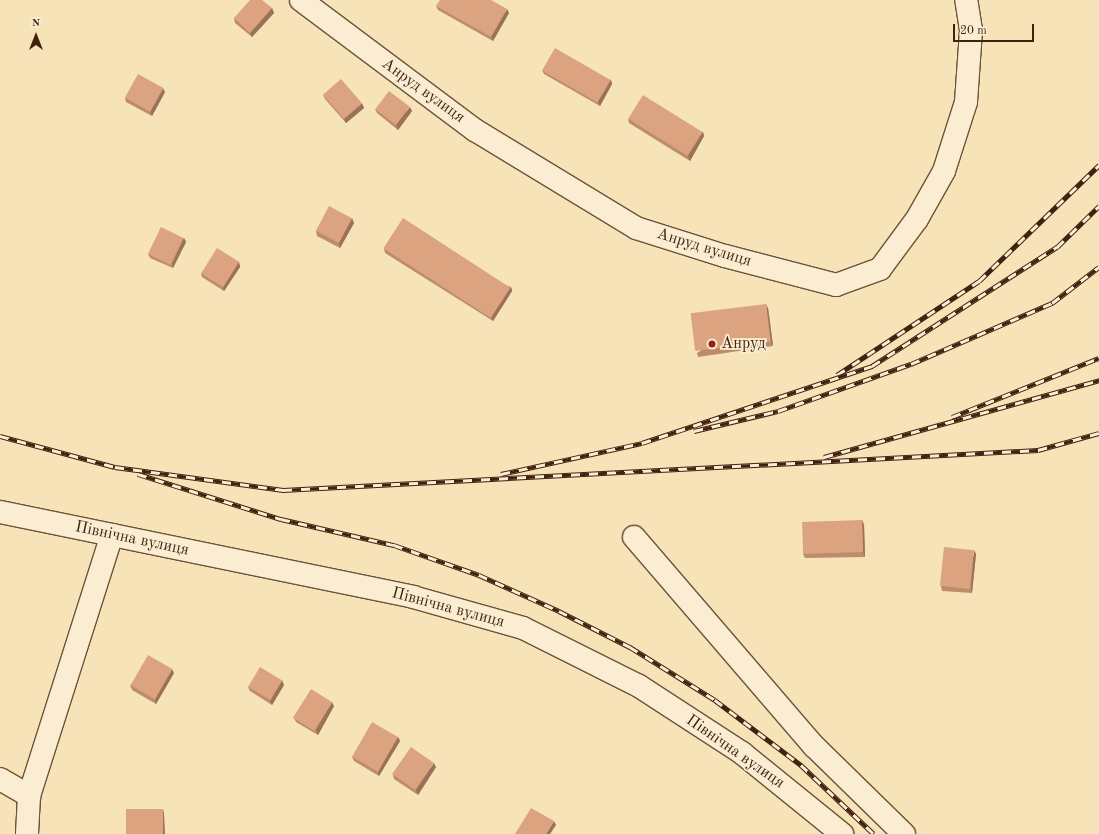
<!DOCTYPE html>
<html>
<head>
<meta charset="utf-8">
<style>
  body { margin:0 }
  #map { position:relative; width:1099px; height:834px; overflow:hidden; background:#f7e3b8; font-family:"Old Standard TT",serif }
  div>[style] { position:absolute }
  .roads { filter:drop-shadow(1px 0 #6e523a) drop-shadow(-1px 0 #6e523a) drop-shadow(0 1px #6e523a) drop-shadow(0 -1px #6e523a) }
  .street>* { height:22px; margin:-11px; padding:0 11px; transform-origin:11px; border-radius:11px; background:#faedd1 }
  .rail>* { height:4.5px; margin-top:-2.25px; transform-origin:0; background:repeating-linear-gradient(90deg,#faedd1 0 9px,#412210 0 18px); box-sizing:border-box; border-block:1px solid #412210 }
  .wall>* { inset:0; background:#bc8c6d }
  .shaded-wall>* { inset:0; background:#997259 }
  .building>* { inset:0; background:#dba37f; transform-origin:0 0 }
  .dots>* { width:11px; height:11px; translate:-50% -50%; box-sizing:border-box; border:2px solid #faedd1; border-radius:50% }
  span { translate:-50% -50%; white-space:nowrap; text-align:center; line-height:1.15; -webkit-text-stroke:3.5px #faedd1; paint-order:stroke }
  .street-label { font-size:16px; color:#412210 }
  .poi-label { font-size:16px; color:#412210 }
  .left { translate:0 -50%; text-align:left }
  .north { position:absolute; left:16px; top:16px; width:40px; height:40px; -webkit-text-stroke:3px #faedd1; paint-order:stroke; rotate:0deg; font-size:11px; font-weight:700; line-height:16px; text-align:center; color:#412210 }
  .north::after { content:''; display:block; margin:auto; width:14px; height:18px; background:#412210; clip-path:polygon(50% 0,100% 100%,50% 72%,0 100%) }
  .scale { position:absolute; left:953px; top:24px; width:81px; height:18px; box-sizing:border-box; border:2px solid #412210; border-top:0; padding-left:5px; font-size:12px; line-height:14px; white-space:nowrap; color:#412210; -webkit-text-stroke:3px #faedd1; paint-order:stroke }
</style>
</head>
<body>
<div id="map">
  <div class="roads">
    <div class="street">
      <i style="left:301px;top:0;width:217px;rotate:36.8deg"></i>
      <i style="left:475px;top:130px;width:188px;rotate:31.3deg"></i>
      <i style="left:636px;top:228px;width:93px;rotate:17.5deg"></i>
      <i style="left:725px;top:256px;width:115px;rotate:14.6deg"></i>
      <i style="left:836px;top:285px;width:47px;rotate:-20deg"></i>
      <i style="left:880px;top:269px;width:62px;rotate:-53.5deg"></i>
      <i style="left:917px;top:219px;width:55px;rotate:-60.6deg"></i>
      <i style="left:944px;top:171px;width:72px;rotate:-72.3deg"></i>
      <i style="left:966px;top:102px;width:72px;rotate:-86deg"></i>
      <i style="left:971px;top:30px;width:30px;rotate:-99deg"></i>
      <i style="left:0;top:512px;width:422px;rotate:11.6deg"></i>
      <i style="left:413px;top:597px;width:114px;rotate:15.7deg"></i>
      <i style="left:523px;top:628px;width:130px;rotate:26.6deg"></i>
      <i style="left:639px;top:686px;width:123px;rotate:33deg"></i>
      <i style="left:742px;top:753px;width:129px;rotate:39deg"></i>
      <i style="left:634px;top:537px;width:276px;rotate:49.3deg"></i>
      <i style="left:814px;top:746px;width:126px;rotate:44.4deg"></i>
      <i style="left:0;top:779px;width:34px;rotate:30deg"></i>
      <i style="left:27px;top:834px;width:38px;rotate:-87deg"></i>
      <i style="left:29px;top:796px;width:274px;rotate:-72.4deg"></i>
    </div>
  </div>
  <div class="rail">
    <i style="left:837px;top:375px;width:170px;rotate:-33.5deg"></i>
    <i style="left:979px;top:281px;width:167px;rotate:-44deg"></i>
    <i style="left:952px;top:417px;width:158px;rotate:-21.9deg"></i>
    <i style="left:694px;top:431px;width:86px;rotate:-13.4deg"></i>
    <i style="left:778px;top:411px;width:141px;rotate:-19.5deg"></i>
    <i style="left:911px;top:364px;width:154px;rotate:-23.4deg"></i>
    <i style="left:1052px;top:303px;width:59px;rotate:-37.5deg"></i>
    <i style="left:0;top:436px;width:119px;rotate:15.1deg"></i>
    <i style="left:115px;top:467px;width:170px;rotate:7.8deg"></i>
    <i style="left:283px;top:490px;width:756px;rotate:-3.03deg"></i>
    <i style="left:1038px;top:450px;width:63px;rotate:-15.6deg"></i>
    <i style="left:824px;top:457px;width:286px;rotate:-15.6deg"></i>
    <i style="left:138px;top:474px;width:150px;rotate:17.5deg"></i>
    <i style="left:281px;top:519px;width:116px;rotate:13deg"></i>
    <i style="left:394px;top:545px;width:90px;rotate:19.4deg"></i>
    <i style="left:479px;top:575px;width:88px;rotate:24.2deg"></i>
    <i style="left:559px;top:611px;width:80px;rotate:26.9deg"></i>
    <i style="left:630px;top:647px;width:100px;rotate:31.9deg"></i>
    <i style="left:715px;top:700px;width:108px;rotate:37.1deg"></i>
    <i style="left:801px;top:765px;width:100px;rotate:43.4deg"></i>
    <i style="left:501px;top:474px;width:144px;rotate:-12.4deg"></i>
    <i style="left:642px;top:443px;width:243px;rotate:-18.5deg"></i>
    <i style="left:872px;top:366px;width:220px;rotate:-32.8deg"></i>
    <i style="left:1057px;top:247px;width:59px;rotate:-44.3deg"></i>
  </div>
  <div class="wall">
    <i style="clip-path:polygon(436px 6px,509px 13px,493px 41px,438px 10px)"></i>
    <i style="clip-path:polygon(272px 8px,274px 13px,252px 37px,235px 23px,234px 18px)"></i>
    <i style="clip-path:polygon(542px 70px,611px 80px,612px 84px,600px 106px,544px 74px)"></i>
    <i style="clip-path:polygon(165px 92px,152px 116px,126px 102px,125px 98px)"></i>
    <i style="clip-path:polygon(323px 95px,364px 108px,346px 123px,325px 99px)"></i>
    <i style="clip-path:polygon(375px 109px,412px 111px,398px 130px,377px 113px)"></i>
    <i style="clip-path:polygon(628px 119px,703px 132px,704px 136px,690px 161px,629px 123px)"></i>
    <i style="clip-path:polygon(354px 223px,340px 248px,317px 236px,316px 231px)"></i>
    <i style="clip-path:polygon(184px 238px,186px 242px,173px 268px,150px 258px,148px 254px)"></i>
    <i style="clip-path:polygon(384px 248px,511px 287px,512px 291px,493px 321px,385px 253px)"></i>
    <i style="clip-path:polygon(239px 262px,240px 267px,224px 291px,202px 277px,201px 273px)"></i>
    <i style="clip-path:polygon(768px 308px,773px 346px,698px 357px,697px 353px)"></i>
    <i style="clip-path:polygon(862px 520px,864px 525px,865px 557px,805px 558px,803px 554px)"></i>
    <i style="clip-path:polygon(976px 554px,972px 593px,942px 591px,941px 586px)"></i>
    <i style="clip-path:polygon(174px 673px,156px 704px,132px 690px,130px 685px)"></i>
    <i style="clip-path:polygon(284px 685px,272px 705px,250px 691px,248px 687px)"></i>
    <i style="clip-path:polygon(334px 706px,318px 735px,296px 722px,294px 718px)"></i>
    <i style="clip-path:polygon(398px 737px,400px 741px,379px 776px,354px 761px,352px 757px)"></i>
    <i style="clip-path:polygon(436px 767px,418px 795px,394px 779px,393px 775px)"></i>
  </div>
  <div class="shaded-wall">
    <i style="clip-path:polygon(272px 8px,274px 13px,252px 37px,250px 33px)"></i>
    <i style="clip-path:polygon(507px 9px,509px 13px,493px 41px,491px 37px)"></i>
    <i style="clip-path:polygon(611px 80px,612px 84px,600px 106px,598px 102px)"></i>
    <i style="clip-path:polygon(163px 88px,165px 92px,152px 116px,150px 111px)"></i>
    <i style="clip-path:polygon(362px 103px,364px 108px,346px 123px,344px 119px)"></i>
    <i style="clip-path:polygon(410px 107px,412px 111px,398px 130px,396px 125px)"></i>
    <i style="clip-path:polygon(703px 132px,704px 136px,690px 161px,688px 156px)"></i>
    <i style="clip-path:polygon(352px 218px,354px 223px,340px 248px,339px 243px)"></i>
    <i style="clip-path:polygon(184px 238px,186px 242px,173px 268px,172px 264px)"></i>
    <i style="clip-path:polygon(239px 262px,240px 267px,224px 291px,223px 287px)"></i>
    <i style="clip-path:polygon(511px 287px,512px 291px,493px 321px,491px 317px)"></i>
    <i style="clip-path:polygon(766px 304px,768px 308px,773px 346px,771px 342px)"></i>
    <i style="clip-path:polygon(862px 520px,864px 525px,865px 557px,863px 552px)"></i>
    <i style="clip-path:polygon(974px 550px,976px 554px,972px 593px,971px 589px)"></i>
    <i style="clip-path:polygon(172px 669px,174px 673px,156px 704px,155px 700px)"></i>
    <i style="clip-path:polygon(282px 680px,284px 685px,272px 705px,270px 701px)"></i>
    <i style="clip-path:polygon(332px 702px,334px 706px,318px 735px,316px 730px)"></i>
    <i style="clip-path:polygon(398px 737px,400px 741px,379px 776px,378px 772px)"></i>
    <i style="clip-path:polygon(434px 763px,436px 767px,418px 795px,416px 790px)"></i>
    <i style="clip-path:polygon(163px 809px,164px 813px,165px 834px,163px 834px)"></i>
    <i style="clip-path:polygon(554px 821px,556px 825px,550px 834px,546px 834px)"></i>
  </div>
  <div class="building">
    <i style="clip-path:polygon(250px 0,262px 0,272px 8px,250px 33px,234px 18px)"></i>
    <i style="clip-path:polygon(440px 0,491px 0,507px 9px,491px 37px,436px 6px)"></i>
    <i style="left:555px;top:48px;width:64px;height:26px;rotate:30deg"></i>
    <i style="left:138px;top:74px;width:29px;height:27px;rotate:29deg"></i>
    <i style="left:341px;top:79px;width:32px;height:24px;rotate:49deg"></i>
    <i style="left:389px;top:91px;width:26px;height:23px;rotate:37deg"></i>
    <i style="left:643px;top:95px;width:70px;height:28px;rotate:32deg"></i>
    <i style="left:329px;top:206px;width:26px;height:28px;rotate:28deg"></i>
    <i style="left:403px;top:218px;width:128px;height:36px;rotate:33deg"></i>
    <i style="left:161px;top:227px;width:25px;height:30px;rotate:26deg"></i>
    <i style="left:217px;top:248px;width:26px;height:30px;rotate:32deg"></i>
    <i style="left:766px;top:304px;width:38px;height:76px;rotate:83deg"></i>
    <i style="left:862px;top:520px;width:32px;height:60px;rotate:88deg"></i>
    <i style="left:944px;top:547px;width:30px;height:39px;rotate:6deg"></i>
    <i style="left:148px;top:655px;width:28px;height:35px;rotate:30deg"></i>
    <i style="left:260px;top:667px;width:26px;height:23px;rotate:31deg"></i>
    <i style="left:311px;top:689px;width:25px;height:34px;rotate:32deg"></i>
    <i style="left:372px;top:722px;width:30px;height:40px;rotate:30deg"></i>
    <i style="left:411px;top:747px;width:28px;height:33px;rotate:35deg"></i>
    <i style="clip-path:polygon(531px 808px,554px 821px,546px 834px,515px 834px)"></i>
    <i style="left:163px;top:809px;width:25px;height:37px;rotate:90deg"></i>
  </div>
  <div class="dots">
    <i style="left:712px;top:344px;background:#8f2418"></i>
  </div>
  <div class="street-label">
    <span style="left:423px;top:91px;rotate:36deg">Анруд вулиця</span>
    <span style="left:704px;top:248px;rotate:17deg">Анруд вулиця</span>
    <span style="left:132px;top:539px;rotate:12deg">Північна вулиця</span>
    <span style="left:448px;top:608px;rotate:15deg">Північна вулиця</span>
    <span style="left:735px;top:752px;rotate:35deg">Північна вулиця</span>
  </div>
  <div class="poi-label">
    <span class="left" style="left:721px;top:344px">Анруд</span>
  </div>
  <div class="north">N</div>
  <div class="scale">20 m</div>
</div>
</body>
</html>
